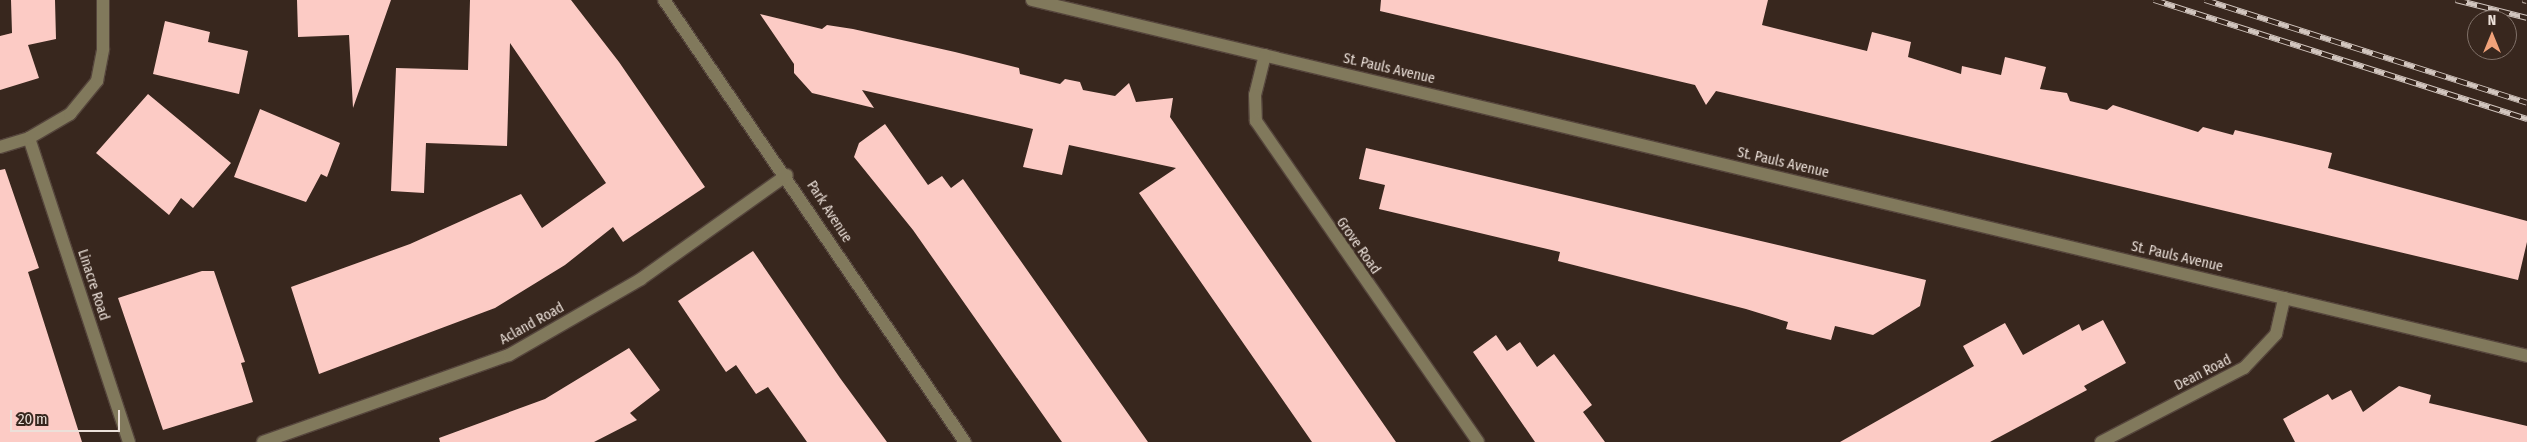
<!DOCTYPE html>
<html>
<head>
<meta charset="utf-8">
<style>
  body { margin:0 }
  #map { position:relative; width:2527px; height:442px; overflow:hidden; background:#38271e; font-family:"Fira Sans Condensed",sans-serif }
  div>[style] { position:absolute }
  .building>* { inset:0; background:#fccbc5 }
  .roads { filter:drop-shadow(1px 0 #55453c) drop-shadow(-1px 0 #55453c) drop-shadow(0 1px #55453c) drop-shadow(0 -1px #55453c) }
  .minor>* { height:12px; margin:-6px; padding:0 6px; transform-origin:6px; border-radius:6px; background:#81795c }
  .rail>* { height:5.5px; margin-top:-2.75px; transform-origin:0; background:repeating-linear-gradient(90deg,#38271e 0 11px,#d2c6bf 0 22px); box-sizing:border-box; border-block:1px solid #d2c6bf }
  span { translate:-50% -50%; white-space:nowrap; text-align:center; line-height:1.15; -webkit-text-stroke:5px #38271e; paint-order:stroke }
  .street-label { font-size:14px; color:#ebe0d9 }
  .north { position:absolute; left:2467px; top:10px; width:50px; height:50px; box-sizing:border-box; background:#38271e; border:1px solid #807169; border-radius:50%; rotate:0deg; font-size:14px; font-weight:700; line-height:20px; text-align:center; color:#ebe0d9 }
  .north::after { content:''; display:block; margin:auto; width:18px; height:22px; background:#f0a27a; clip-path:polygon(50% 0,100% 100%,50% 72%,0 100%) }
  .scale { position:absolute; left:10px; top:410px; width:110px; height:22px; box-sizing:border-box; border:2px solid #ebe0d9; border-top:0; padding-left:6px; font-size:15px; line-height:18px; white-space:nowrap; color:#ebe0d9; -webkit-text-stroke:4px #38271e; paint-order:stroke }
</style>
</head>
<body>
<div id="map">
  <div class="building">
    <i style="clip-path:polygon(11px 0,55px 0,56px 39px,28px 45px,39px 78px,0 90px,0 36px,12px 33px)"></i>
    <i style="clip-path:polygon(297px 0,391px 0,353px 108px,349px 35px,298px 37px)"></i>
    <i style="clip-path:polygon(470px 0,571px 0,619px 62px,705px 187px,623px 242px,613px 227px,565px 265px,495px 308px,319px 374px,291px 287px,410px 244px,521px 194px,542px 228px,606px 183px,510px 43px,507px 146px,426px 143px,424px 193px,391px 191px,396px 68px,468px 70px)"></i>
    <i style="clip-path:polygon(1381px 0,1768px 0,1762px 25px,1867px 51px,1872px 32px,1911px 42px,1908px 57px,1961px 74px,1962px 66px,2001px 75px,2005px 57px,2046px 67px,2040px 89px,2067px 93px,2070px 101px,2107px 110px,2113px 105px,2198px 132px,2203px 127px,2233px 135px,2235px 130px,2332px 153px,2328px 168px,2527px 221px,2527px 242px,2518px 280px,1716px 91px,1706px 105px,1695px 85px,1380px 11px)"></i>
    <i style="clip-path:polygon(760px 14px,822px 29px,827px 25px,853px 29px,955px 52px,1019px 68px,1020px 74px,1060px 84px,1065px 79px,1080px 82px,1083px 90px,1115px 96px,1129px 83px,1136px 102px,1173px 98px,1170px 117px,1396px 442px,1312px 442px,1139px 193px,1176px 168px,1069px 145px,1062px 175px,1023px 167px,1033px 129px,862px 90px,874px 108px,812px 93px,794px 73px,794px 64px)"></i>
    <i style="clip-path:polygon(165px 21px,210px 32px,208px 42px,248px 51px,239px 94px,153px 74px)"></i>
    <i style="clip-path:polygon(148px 94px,231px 163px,193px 208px,181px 198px,169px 215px,96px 153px)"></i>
    <i style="clip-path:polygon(260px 109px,340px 143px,327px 177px,321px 174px,306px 202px,234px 177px)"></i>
    <i style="clip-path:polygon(885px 124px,928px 185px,942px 176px,951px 188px,963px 179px,1148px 442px,1062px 442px,913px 230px,854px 157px,859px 143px)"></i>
    <i style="clip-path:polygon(1366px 148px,1926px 280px,1920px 306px,1873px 335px,1835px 326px,1831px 340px,1786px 329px,1788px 322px,1746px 309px,1558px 261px,1560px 252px,1379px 209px,1385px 185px,1359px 179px)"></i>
    <i style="clip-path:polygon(5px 169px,39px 268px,28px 272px,82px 442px,0 442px,0 170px)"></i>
    <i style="clip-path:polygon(753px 251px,840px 378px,887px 442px,807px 442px,768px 387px,756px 394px,736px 365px,726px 372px,678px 301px)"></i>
    <i style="clip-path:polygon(202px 271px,214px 271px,245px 362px,241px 363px,253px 402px,163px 430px,118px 298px)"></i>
    <i style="clip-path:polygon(2103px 320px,2126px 363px,2084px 386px,2087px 390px,1990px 442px,1840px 442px,1974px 366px,1963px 346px,2005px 323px,2023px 355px,2079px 324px,2082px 331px)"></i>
    <i style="clip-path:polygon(1496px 335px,1507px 351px,1520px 342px,1537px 367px,1554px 354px,1592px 405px,1583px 412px,1605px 442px,1535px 442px,1473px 352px)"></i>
    <i style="clip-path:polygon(629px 348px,660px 390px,630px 413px,637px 420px,594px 442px,440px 442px,439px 438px,545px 399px)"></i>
    <i style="clip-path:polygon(2399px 386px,2431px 395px,2429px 403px,2527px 426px,2527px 442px,2295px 442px,2283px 419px,2328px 394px,2332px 400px,2351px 390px,2363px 412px)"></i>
  </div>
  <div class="roads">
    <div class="minor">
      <i style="left:664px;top:0;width:535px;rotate:55.75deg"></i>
      <i style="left:1032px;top:0;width:1537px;rotate:13.39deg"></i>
      <i style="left:1265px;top:55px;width:41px;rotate:104deg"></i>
      <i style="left:1255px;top:95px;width:26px;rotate:88deg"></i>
      <i style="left:1256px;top:121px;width:390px;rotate:55.3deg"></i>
      <i style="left:29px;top:138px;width:320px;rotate:71.8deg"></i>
      <i style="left:0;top:147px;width:30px;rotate:-17deg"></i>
      <i style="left:29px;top:138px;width:48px;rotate:-30.3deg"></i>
      <i style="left:70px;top:114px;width:43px;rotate:-50.7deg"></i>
      <i style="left:97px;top:81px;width:33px;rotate:-79deg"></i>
      <i style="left:103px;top:49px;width:49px;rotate:-90deg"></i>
      <i style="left:263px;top:442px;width:261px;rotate:-19.5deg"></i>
      <i style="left:509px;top:355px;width:152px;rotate:-29.9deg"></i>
      <i style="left:641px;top:279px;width:179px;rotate:-35.5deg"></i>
      <i style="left:2101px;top:442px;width:161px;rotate:-27.4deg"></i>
      <i style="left:2244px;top:368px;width:47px;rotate:-46.7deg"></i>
      <i style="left:2276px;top:334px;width:37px;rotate:-77deg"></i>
    </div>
  </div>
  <div class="rail">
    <i style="left:2154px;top:0;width:392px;rotate:17.7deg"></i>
    <i style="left:2205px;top:0;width:338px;rotate:17.7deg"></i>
    <i style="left:2456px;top:0;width:73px;rotate:14.2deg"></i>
    <i style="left:2523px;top:0;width:4px;rotate:14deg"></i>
  </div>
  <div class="street-label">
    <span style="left:1389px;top:69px;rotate:13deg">St. Pauls Avenue</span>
    <span style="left:1783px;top:163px;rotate:13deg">St. Pauls Avenue</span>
    <span style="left:829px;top:212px;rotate:57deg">Park Avenue</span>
    <span style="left:1358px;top:246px;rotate:55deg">Grove Road</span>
    <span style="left:2177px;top:257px;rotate:13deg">St. Pauls Avenue</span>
    <span style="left:93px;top:285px;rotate:72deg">Linacre Road</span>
    <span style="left:532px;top:324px;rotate:-29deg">Acland Road</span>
    <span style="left:2203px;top:373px;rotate:-27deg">Dean Road</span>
  </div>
  <div class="north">N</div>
  <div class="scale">20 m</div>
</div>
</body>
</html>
